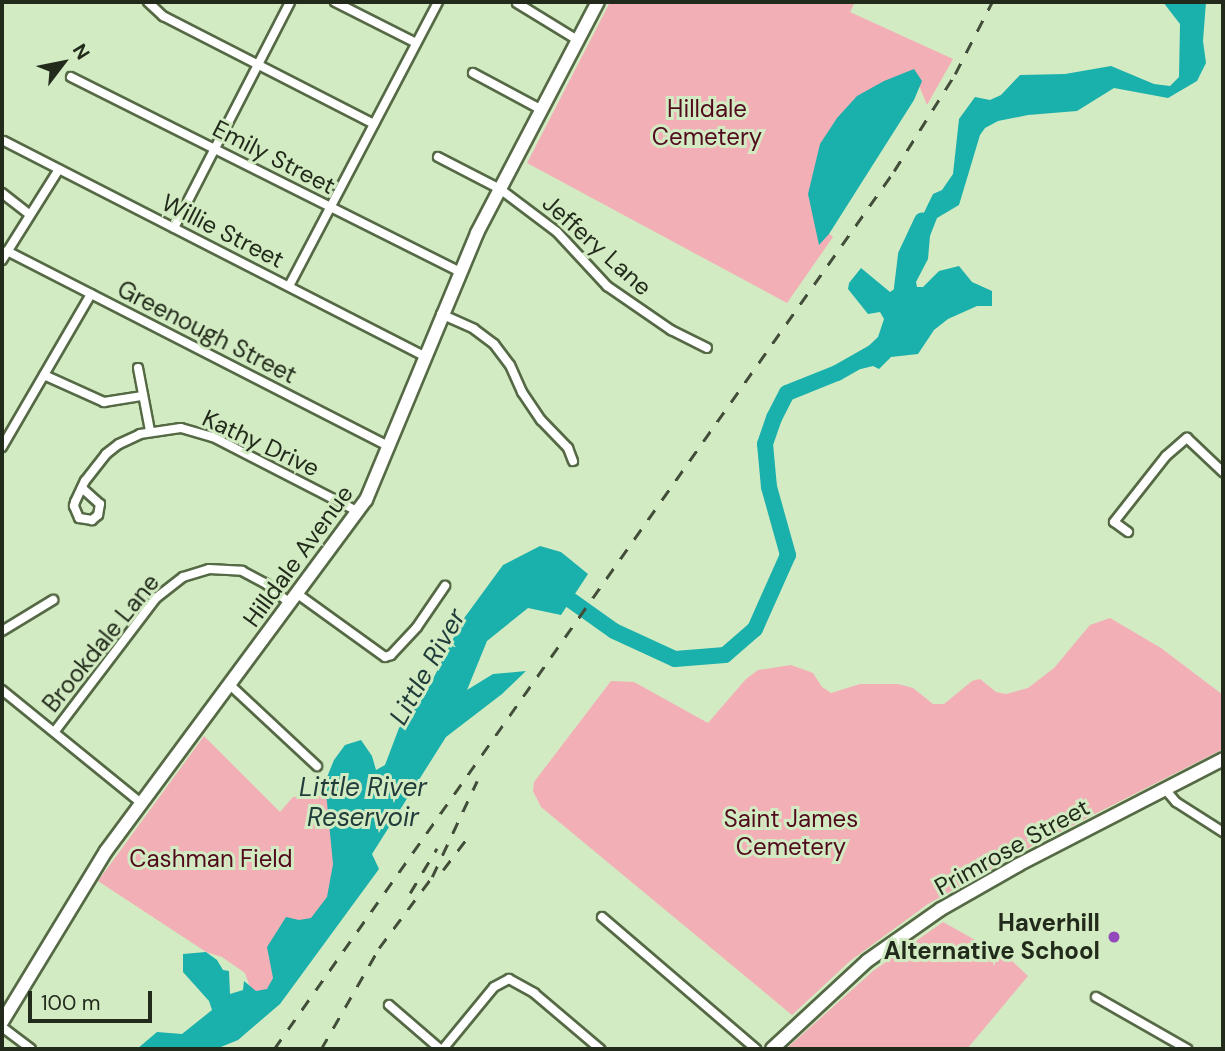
<!DOCTYPE html>
<html>
<head>
<meta charset="utf-8">
<style>
  body { margin:0 }
  #map { position:relative; width:1225px; height:1051px; overflow:hidden; background:#d3ebc3; font-family:"DM Sans",sans-serif }
  div>[style] { position:absolute }
  .green>* { inset:0; background:#f3afb6 }
  .water>* { inset:0; background:#1ab0ac }
  .river>* { height:16px; margin:-8px; padding:0 8px; transform-origin:8px; border-radius:8px; background:#1ab0ac }
  .roads { filter:drop-shadow(2px 0 #556945) drop-shadow(-2px 0 #556945) drop-shadow(0 2px #556945) drop-shadow(0 -2px #556945) }
  .minor>* { height:8px; margin:-4px; padding:0 4px; transform-origin:4px; border-radius:4px; background:#fff }
  .secondary>* { height:12px; margin:-6px; padding:0 6px; transform-origin:6px; border-radius:6px; background:#fff }
  .rail>* { height:2.5px; margin-top:-1.25px; transform-origin:0; background:repeating-linear-gradient(90deg,#414d39 0 12px,transparent 0 24px) }
  .dots>* { width:19px; height:19px; translate:-50% -50%; box-sizing:border-box; border:4px solid #d3ebc3; border-radius:50% }
  span { translate:-50% -50%; white-space:nowrap; text-align:center; line-height:1.15; -webkit-text-stroke:6px #d3ebc3; paint-order:stroke }
  .park-label { font-size:24px; color:#520a1d }
  .street-label { font-size:24px; color:#222b1b }
  .poi-label { font-size:24px; color:#222b1b; font-weight:700 }
  .right { translate:-100% -50%; text-align:right }
  .water-label { font-size:26px; color:#203c3b; font-style:italic }
  .frame { position:absolute; inset:0; border:4px solid #222b1b; pointer-events:none }
  .north { position:absolute; left:28px; top:28px; width:70px; height:70px; -webkit-text-stroke:5px #d3ebc3; paint-order:stroke; rotate:58deg; font-size:19px; font-weight:700; line-height:28px; text-align:center; color:#222b1b }
  .north::after { content:''; display:block; margin:auto; width:24px; height:32px; background:#222b1b; clip-path:polygon(50% 0,100% 100%,50% 72%,0 100%) }
  .scale { position:absolute; left:28px; top:991px; width:124px; height:32px; box-sizing:border-box; border:4px solid #222b1b; border-top:0; padding-left:9px; font-size:21px; line-height:24px; white-space:nowrap; color:#222b1b; -webkit-text-stroke:5px #d3ebc3; paint-order:stroke }
</style>
</head>
<body>
<div id="map">
  <div class="green">
    <i style="clip-path:polygon(610px 2px,855px 2px,850px 12px,953px 59px,927px 105px,915px 76px,823px 228px,833px 237px,787px 303px,527px 163px)"></i>
    <i style="clip-path:polygon(1110px 618px,1161px 648px,1223px 695px,1223px 749px,1034px 845px,928px 904px,850px 961px,792px 1015px,541px 807px,533px 791px,534px 782px,611px 681px,634px 682px,708px 723px,746px 679px,758px 670px,791px 665px,813px 673px,822px 687px,831px 693px,860px 684px,898px 684px,913px 688px,933px 704px,944px 704px,972px 681px,980px 679px,996px 692px,1006px 694px,1028px 688px,1054px 668px,1090px 625px)"></i>
    <i style="clip-path:polygon(204px 736px,280px 812px,293px 797px,331px 794px,339px 824px,331px 895px,264px 995px,253px 996px,245px 973px,222px 957px,206px 952px,98px 881px)"></i>
    <i style="clip-path:polygon(943px 922px,1011px 960px,1028px 976px,967px 1049px,786px 1049px,873px 971px)"></i>
  </div>
  <div class="water">
    <i style="clip-path:polygon(1163px 2px,1206px 2px,1203px 41px,1206px 63px,1197px 81px,1168px 98px,1114px 88px,1077px 111px,1028px 115px,998px 121px,985px 128px,980px 135px,959px 205px,937px 218px,930px 236px,928px 259px,916px 282px,917px 287px,923px 287px,939px 271px,959px 266px,972px 282px,992px 291px,992px 306px,977px 306px,948px 319px,934px 330px,918px 354px,891px 357px,879px 369px,873px 366px,861px 369px,855px 363px,858px 356px,878px 337px,884px 319px,880px 312px,868px 314px,848px 289px,849px 283px,861px 268px,890px 292px,899px 286px,908px 266px,917px 227px,933px 194px,942px 190px,953px 174px,959px 119px,975px 97px,990px 100px,1001px 95px,1020px 75px,1065px 74px,1111px 66px,1154px 84px,1170px 86px,1179px 77px,1180px 24px)"></i>
    <i style="clip-path:polygon(914px 69px,922px 81px,914px 100px,829px 234px,819px 245px,808px 194px,820px 144px,837px 118px,857px 96px,884px 81px)"></i>
    <i style="clip-path:polygon(540px 546px,561px 552px,588px 574px,561px 615px,528px 608px,487px 641px,467px 690px,493px 674px,526px 671px,502px 694px,446px 737px,372px 854px,379px 869px,280px 1004px,238px 1040px,216px 1049px,137px 1049px,157px 1032px,182px 1034px,212px 1010px,209px 1001px,183px 972px,183px 954px,206px 952px,217px 960px,223px 970px,229px 971px,230px 994px,243px 990px,244px 981px,256px 991px,267px 989px,273px 978px,267px 947px,286px 917px,299px 920px,311px 918px,327px 897px,333px 864px,325px 782px,334px 760px,345px 745px,361px 740px,372px 756px,376px 770px,385px 765px,399px 728px,424px 697px,462px 621px,503px 565px)"></i>
  </div>
  <div class="river">
    <i style="left:901px;top:296px;width:41px;rotate:-83deg"></i>
    <i style="left:906px;top:255px;width:38px;rotate:-65deg"></i>
    <i style="left:555px;top:589px;width:72px;rotate:35.4deg"></i>
    <i style="left:614px;top:631px;width:67px;rotate:24.7deg"></i>
    <i style="left:675px;top:659px;width:50px;rotate:-4.6deg"></i>
    <i style="left:725px;top:655px;width:40px;rotate:-41deg"></i>
    <i style="left:755px;top:629px;width:81px;rotate:-66deg"></i>
    <i style="left:788px;top:555px;width:71px;rotate:-105.6deg"></i>
    <i style="left:769px;top:487px;width:43px;rotate:-95.3deg"></i>
    <i style="left:765px;top:444px;width:28px;rotate:-71deg"></i>
    <i style="left:774px;top:418px;width:28px;rotate:-63deg"></i>
    <i style="left:787px;top:393px;width:54px;rotate:-21.8deg"></i>
    <i style="left:837px;top:373px;width:43px;rotate:-29.6deg"></i>
  </div>
  <div class="roads">
    <div class="minor">
      <i style="left:148px;top:2px;width:21px;rotate:43deg"></i>
      <i style="left:163px;top:16px;width:237px;rotate:27.1deg"></i>
      <i style="left:335px;top:2px;width:91px;rotate:26.8deg"></i>
      <i style="left:517px;top:3px;width:73px;rotate:31.5deg"></i>
      <i style="left:473px;top:73px;width:78px;rotate:28.2deg"></i>
      <i style="left:71px;top:77px;width:434px;rotate:26.6deg"></i>
      <i style="left:4px;top:141px;width:473px;rotate:27.1deg"></i>
      <i style="left:438px;top:157px;width:70px;rotate:27.3deg"></i>
      <i style="left:500px;top:189px;width:71px;rotate:37deg"></i>
      <i style="left:557px;top:232px;width:74px;rotate:47.2deg"></i>
      <i style="left:607px;top:286px;width:78px;rotate:34.5deg"></i>
      <i style="left:671px;top:330px;width:40px;rotate:26.6deg"></i>
      <i style="left:2px;top:193px;width:34px;rotate:38deg"></i>
      <i style="left:174px;top:228px;width:254px;rotate:-62.8deg"></i>
      <i style="left:7px;top:251px;width:430px;rotate:27.1deg"></i>
      <i style="left:2px;top:260px;width:107px;rotate:-57.9deg"></i>
      <i style="left:289px;top:286px;width:321px;rotate:-62.3deg"></i>
      <i style="left:441px;top:314px;width:36px;rotate:24deg"></i>
      <i style="left:474px;top:329px;width:25px;rotate:37deg"></i>
      <i style="left:494px;top:344px;width:26px;rotate:53deg"></i>
      <i style="left:510px;top:365px;width:30px;rotate:66deg"></i>
      <i style="left:522px;top:392px;width:34px;rotate:56deg"></i>
      <i style="left:541px;top:420px;width:39px;rotate:46deg"></i>
      <i style="left:568px;top:448px;width:14px;rotate:69deg"></i>
      <i style="left:138px;top:368px;width:64px;rotate:79.2deg"></i>
      <i style="left:44px;top:375px;width:66px;rotate:24.2deg"></i>
      <i style="left:104px;top:402px;width:39px;rotate:-9deg"></i>
      <i style="left:2px;top:447px;width:177px;rotate:-59.8deg"></i>
      <i style="left:82px;top:488px;width:24px;rotate:42deg"></i>
      <i style="left:100px;top:504px;width:11px;rotate:100deg"></i>
      <i style="left:98px;top:515px;width:8px;rotate:140deg"></i>
      <i style="left:92px;top:520px;width:13px;rotate:-171deg"></i>
      <i style="left:79px;top:518px;width:13px;rotate:-113deg"></i>
      <i style="left:74px;top:506px;width:4px;rotate:-76deg"></i>
      <i style="left:75px;top:502px;width:23px;rotate:-65deg"></i>
      <i style="left:85px;top:481px;width:34px;rotate:-52deg"></i>
      <i style="left:106px;top:454px;width:16px;rotate:-38deg"></i>
      <i style="left:119px;top:444px;width:23px;rotate:-25deg"></i>
      <i style="left:140px;top:434px;width:41px;rotate:-8.3deg"></i>
      <i style="left:181px;top:428px;width:33px;rotate:16deg"></i>
      <i style="left:213px;top:437px;width:164px;rotate:27.2deg"></i>
      <i style="left:1128px;top:532px;width:17px;rotate:-144deg"></i>
      <i style="left:1114px;top:522px;width:84px;rotate:-51.8deg"></i>
      <i style="left:1166px;top:456px;width:28px;rotate:-41deg"></i>
      <i style="left:1187px;top:438px;width:50px;rotate:43.4deg"></i>
      <i style="left:299px;top:595px;width:106px;rotate:35.8deg"></i>
      <i style="left:385px;top:657px;width:6px;rotate:-18deg"></i>
      <i style="left:391px;top:655px;width:38px;rotate:-47deg"></i>
      <i style="left:417px;top:627px;width:50px;rotate:-55.7deg"></i>
      <i style="left:2px;top:631px;width:60px;rotate:-31.3deg"></i>
      <i style="left:230px;top:685px;width:119px;rotate:43deg"></i>
      <i style="left:2px;top:690px;width:178px;rotate:39.1deg"></i>
      <i style="left:55px;top:731px;width:167px;rotate:-52.8deg"></i>
      <i style="left:156px;top:598px;width:34px;rotate:-38deg"></i>
      <i style="left:183px;top:577px;width:27px;rotate:-17deg"></i>
      <i style="left:209px;top:569px;width:33px;rotate:3deg"></i>
      <i style="left:242px;top:571px;width:26px;rotate:28deg"></i>
      <i style="left:265px;top:583px;width:33px;rotate:39deg"></i>
      <i style="left:1165px;top:789px;width:17px;rotate:50deg"></i>
      <i style="left:1176px;top:802px;width:56px;rotate:32.6deg"></i>
      <i style="left:602px;top:917px;width:203px;rotate:40.6deg"></i>
      <i style="left:1096px;top:997px;width:105px;rotate:29.7deg"></i>
      <i style="left:389px;top:1005px;width:67px;rotate:40.8deg"></i>
      <i style="left:2px;top:1027px;width:36px;rotate:37deg"></i>
      <i style="left:443px;top:1049px;width:80px;rotate:-50.6deg"></i>
      <i style="left:494px;top:987px;width:17px;rotate:-28deg"></i>
      <i style="left:509px;top:979px;width:29px;rotate:29deg"></i>
      <i style="left:534px;top:993px;width:87px;rotate:40.3deg"></i>
    </div>
    <div class="secondary">
      <i style="left:2px;top:1022px;width:200px;rotate:-58.7deg"></i>
      <i style="left:106px;top:851px;width:437px;rotate:-53.5deg"></i>
      <i style="left:366px;top:500px;width:289px;rotate:-67.4deg"></i>
      <i style="left:477px;top:233px;width:261px;rotate:-62.4deg"></i>
      <i style="left:772px;top:1049px;width:129px;rotate:-42.8deg"></i>
      <i style="left:867px;top:961px;width:90px;rotate:-35.1deg"></i>
      <i style="left:941px;top:909px;width:89px;rotate:-29.7deg"></i>
      <i style="left:1018px;top:865px;width:231px;rotate:-27.3deg"></i>
    </div>
  </div>
  <div class="rail">
    <i style="left:443px;top:870px;width:38px;rotate:-53deg"></i>
    <i style="left:410px;top:893px;width:52px;rotate:-59deg"></i>
    <i style="left:274px;top:1049px;width:1075px;rotate:-54.77deg"></i>
    <i style="left:894px;top:171px;width:115px;rotate:-57.8deg"></i>
    <i style="left:955px;top:74px;width:81px;rotate:-62.8deg"></i>
    <i style="left:321px;top:1049px;width:116px;rotate:-60.1deg"></i>
    <i style="left:379px;top:948px;width:89px;rotate:-53.3deg"></i>
    <i style="left:432px;top:877px;width:106px;rotate:-64.9deg"></i>
  </div>
  <div class="dots">
    <i style="left:1114px;top:937px;background:#9349bb"></i>
  </div>
  <div class="park-label">
    <span style="left:707px;top:123px">Hilldale<br>Cemetery</span>
    <span style="left:791px;top:833px">Saint James<br>Cemetery</span>
    <span style="left:211px;top:859px">Cashman Field</span>
  </div>
  <div class="street-label">
    <span style="left:274px;top:157px;rotate:27deg">Emily Street</span>
    <span style="left:223px;top:231px;rotate:27deg">Willie Street</span>
    <span style="left:597px;top:245px;rotate:42deg">Jeffery Lane</span>
    <span style="left:207px;top:332px;rotate:27deg">Greenough Street</span>
    <span style="left:261px;top:443px;rotate:25deg">Kathy Drive</span>
    <span style="left:298px;top:556px;rotate:-54deg">Hilldale Avenue</span>
    <span style="left:101px;top:643px;rotate:-51deg">Brookdale Lane</span>
    <span style="left:1012px;top:847px;rotate:-29deg">Primrose Street</span>
  </div>
  <div class="poi-label">
    <span class="right" style="left:1100px;top:937px">Haverhill<br>Alternative School</span>
  </div>
  <div class="water-label">
    <span style="left:428px;top:667px;rotate:-61deg">Little River</span>
    <span style="left:363px;top:803px">Little River<br>Reservoir</span>
  </div>
  <div class="frame"></div>
  <div class="north">N</div>
  <div class="scale">100 m</div>
</div>
</body>
</html>
